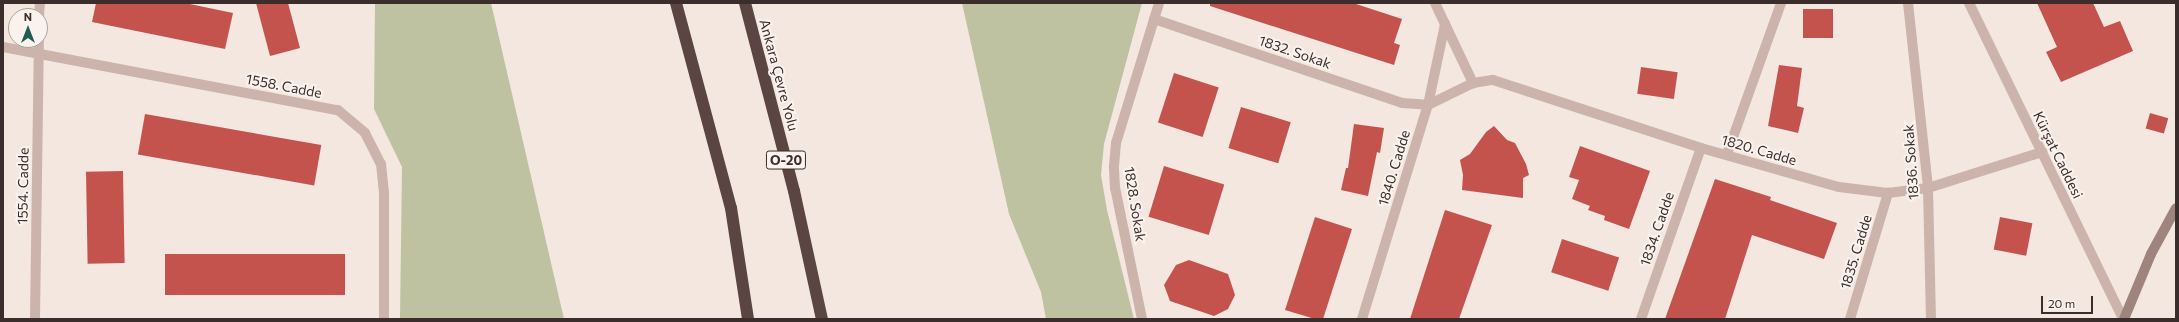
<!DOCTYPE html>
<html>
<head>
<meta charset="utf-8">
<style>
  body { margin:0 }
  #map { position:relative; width:2179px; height:322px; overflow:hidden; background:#f3e7e0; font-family:Commissioner,sans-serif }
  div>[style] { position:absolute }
  .green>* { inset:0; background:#bec2a0 }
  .building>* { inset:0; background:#c4534d; transform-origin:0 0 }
  .minor>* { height:10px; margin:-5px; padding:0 5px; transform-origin:5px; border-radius:5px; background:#ccb4ac }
  .tertiary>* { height:10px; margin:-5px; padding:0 5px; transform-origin:5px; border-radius:5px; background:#ccb4ac }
  .secondary>* { height:10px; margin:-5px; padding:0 5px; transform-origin:5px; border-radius:5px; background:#9f837d }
  .motorway>* { height:12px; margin:-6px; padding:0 6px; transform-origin:6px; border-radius:6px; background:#5a4542 }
  span { translate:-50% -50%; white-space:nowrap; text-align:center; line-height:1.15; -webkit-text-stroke:4px #faf2ed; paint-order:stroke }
  .shield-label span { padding:1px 3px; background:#faf2ed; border:1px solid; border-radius:3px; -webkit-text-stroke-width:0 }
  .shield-label { font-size:13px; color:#3a2d2b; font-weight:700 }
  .street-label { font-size:14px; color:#3a2d2b }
  .frame { position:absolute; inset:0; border:4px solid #3a2d2b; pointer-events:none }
  .north { position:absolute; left:8px; top:8px; width:40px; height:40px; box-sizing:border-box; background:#faf2ed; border:1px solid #ada39f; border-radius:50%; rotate:0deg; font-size:11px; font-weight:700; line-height:16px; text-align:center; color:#3a2d2b }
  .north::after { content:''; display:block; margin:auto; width:14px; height:18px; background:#205b54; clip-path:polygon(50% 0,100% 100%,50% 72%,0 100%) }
  .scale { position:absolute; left:2041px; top:296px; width:52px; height:18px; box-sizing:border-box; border:2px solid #3a2d2b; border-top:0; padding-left:5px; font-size:12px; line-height:14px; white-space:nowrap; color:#3a2d2b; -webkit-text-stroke:3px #faf2ed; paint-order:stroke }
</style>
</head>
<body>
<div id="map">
  <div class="green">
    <i style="clip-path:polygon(375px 3px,491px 3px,564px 319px,400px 319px,402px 167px,374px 109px)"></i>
    <i style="clip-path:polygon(962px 3px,1142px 3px,1104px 144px,1101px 175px,1107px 210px,1134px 319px,1046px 319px,1041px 292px,1009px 214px)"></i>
  </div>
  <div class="building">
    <i style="clip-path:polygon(96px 3px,185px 3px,233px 13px,225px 49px,92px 22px)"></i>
    <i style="clip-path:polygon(256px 3px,288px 3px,300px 48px,270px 56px)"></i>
    <i style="clip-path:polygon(1210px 3px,1353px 3px,1402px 19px,1394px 43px,1400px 45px,1394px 65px,1210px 6px)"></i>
    <i style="clip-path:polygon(2037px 3px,2093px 3px,2104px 27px,2120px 21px,2133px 51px,2061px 82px,2046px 52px,2057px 47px)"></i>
    <i style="left:1803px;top:9px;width:30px;height:29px"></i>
    <i style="clip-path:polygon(1779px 65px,1802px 68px,1797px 106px,1804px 108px,1798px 133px,1768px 126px)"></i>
    <i style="left:1641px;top:67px;width:37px;height:27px;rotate:8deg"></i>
    <i style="left:1174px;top:73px;width:47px;height:52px;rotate:18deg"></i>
    <i style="left:1241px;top:107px;width:52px;height:43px;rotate:17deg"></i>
    <i style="left:2150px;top:113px;width:19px;height:16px;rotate:16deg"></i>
    <i style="left:145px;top:114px;width:179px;height:41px;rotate:10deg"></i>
    <i style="clip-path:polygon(1354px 124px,1384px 128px,1380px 153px,1377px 152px,1368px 196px,1341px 190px,1346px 168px,1348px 168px)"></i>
    <i style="clip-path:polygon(1494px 126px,1507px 140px,1515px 143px,1526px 164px,1529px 175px,1523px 178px,1523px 198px,1462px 190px,1463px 175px,1460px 160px,1470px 154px,1486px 132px)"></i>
    <i style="clip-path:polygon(1580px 146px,1650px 171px,1629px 229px,1604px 220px,1605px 216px,1588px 210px,1590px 206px,1572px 199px,1579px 180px,1569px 177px)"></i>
    <i style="left:1164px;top:166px;width:63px;height:53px;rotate:17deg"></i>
    <i style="left:123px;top:171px;width:92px;height:37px;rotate:89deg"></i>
    <i style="clip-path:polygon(1715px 179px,1771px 197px,1770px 200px,1837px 223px,1824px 259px,1752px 235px,1725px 319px,1665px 319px)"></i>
    <i style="clip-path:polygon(1445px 210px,1492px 225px,1459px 319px,1410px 319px)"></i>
    <i style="clip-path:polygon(1315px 217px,1352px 229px,1323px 319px,1315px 319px,1285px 310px)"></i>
    <i style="left:2000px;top:217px;width:33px;height:33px;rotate:11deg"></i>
    <i style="left:1562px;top:239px;width:60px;height:35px;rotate:18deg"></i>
    <i style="left:345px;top:254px;width:41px;height:180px;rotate:90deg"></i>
    <i style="clip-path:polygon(1189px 260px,1228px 274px,1235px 295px,1228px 309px,1214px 316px,1170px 301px,1164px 285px,1176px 265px)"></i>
  </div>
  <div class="minor">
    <i style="left:1435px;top:3px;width:89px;rotate:64.6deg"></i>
    <i style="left:1908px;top:3px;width:186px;rotate:83.8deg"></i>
    <i style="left:1928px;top:188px;width:131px;rotate:88.7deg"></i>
    <i style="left:1154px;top:19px;width:262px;rotate:18.7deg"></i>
    <i style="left:1402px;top:103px;width:26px;rotate:4deg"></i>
    <i style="left:1428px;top:105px;width:50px;rotate:-26.1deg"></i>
    <i style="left:1473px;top:83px;width:20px;rotate:-9deg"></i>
    <i style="left:1493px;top:80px;width:219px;rotate:18.1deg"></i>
    <i style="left:1701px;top:148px;width:143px;rotate:15.8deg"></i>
    <i style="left:1839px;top:187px;width:49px;rotate:7deg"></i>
    <i style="left:1888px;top:193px;width:40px;rotate:-7.1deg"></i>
    <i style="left:1928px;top:188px;width:120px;rotate:-17.5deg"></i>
    <i style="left:1727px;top:154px;width:160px;rotate:-70.3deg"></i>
    <i style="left:1142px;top:319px;width:134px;rotate:-101.6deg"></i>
    <i style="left:1115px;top:188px;width:22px;rotate:-93deg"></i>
    <i style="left:1114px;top:166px;width:23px;rotate:-85deg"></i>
    <i style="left:1116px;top:143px;width:146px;rotate:-72.9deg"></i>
    <i style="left:1362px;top:319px;width:224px;rotate:-72.9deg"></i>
    <i style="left:1428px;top:105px;width:83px;rotate:-78.1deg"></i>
    <i style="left:1641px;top:319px;width:181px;rotate:-70.7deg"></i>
    <i style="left:1850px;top:319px;width:132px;rotate:-73.2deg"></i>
  </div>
  <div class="tertiary">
    <i style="left:1969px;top:3px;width:352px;rotate:64deg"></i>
    <i style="left:39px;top:16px;width:13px;rotate:-86deg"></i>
    <i style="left:3px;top:47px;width:341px;rotate:10.7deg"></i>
    <i style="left:338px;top:110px;width:35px;rotate:40deg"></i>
    <i style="left:365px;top:133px;width:35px;rotate:63deg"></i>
    <i style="left:381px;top:164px;width:30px;rotate:84deg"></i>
    <i style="left:384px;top:194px;width:125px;rotate:90deg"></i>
    <i style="left:35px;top:319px;width:279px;rotate:-89.2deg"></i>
  </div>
  <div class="secondary">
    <i style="left:2124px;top:319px;width:70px;rotate:-67.4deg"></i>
    <i style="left:2151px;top:254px;width:52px;rotate:-61.5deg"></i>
  </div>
  <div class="motorway">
    <i style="left:676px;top:3px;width:212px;rotate:75deg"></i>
    <i style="left:731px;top:208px;width:112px;rotate:81.3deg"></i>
    <i style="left:745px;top:3px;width:194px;rotate:75.4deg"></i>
    <i style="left:794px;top:191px;width:131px;rotate:77.7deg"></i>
  </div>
  <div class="shield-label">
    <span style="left:786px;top:160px">O-20</span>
  </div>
  <div class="street-label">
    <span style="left:1295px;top:52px;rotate:19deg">1832. Sokak</span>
    <span style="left:779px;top:75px;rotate:75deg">Ankara Çevre Yolu</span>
    <span style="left:284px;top:86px;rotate:11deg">1558. Cadde</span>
    <span style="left:1759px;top:150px;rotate:16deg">1820. Cadde</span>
    <span style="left:2058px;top:155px;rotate:64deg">Kürşat Caddesi</span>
    <span style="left:1911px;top:162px;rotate:-94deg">1836. Sokak</span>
    <span style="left:1394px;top:168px;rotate:-73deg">1840. Cadde</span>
    <span style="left:23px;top:186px;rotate:-89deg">1554. Cadde</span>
    <span style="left:1135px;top:204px;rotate:81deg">1828. Sokak</span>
    <span style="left:1657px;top:229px;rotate:-71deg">1834. Cadde</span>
    <span style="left:1856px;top:252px;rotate:-73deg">1835. Cadde</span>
  </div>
  <div class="frame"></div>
  <div class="north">N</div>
  <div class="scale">20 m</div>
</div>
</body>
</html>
